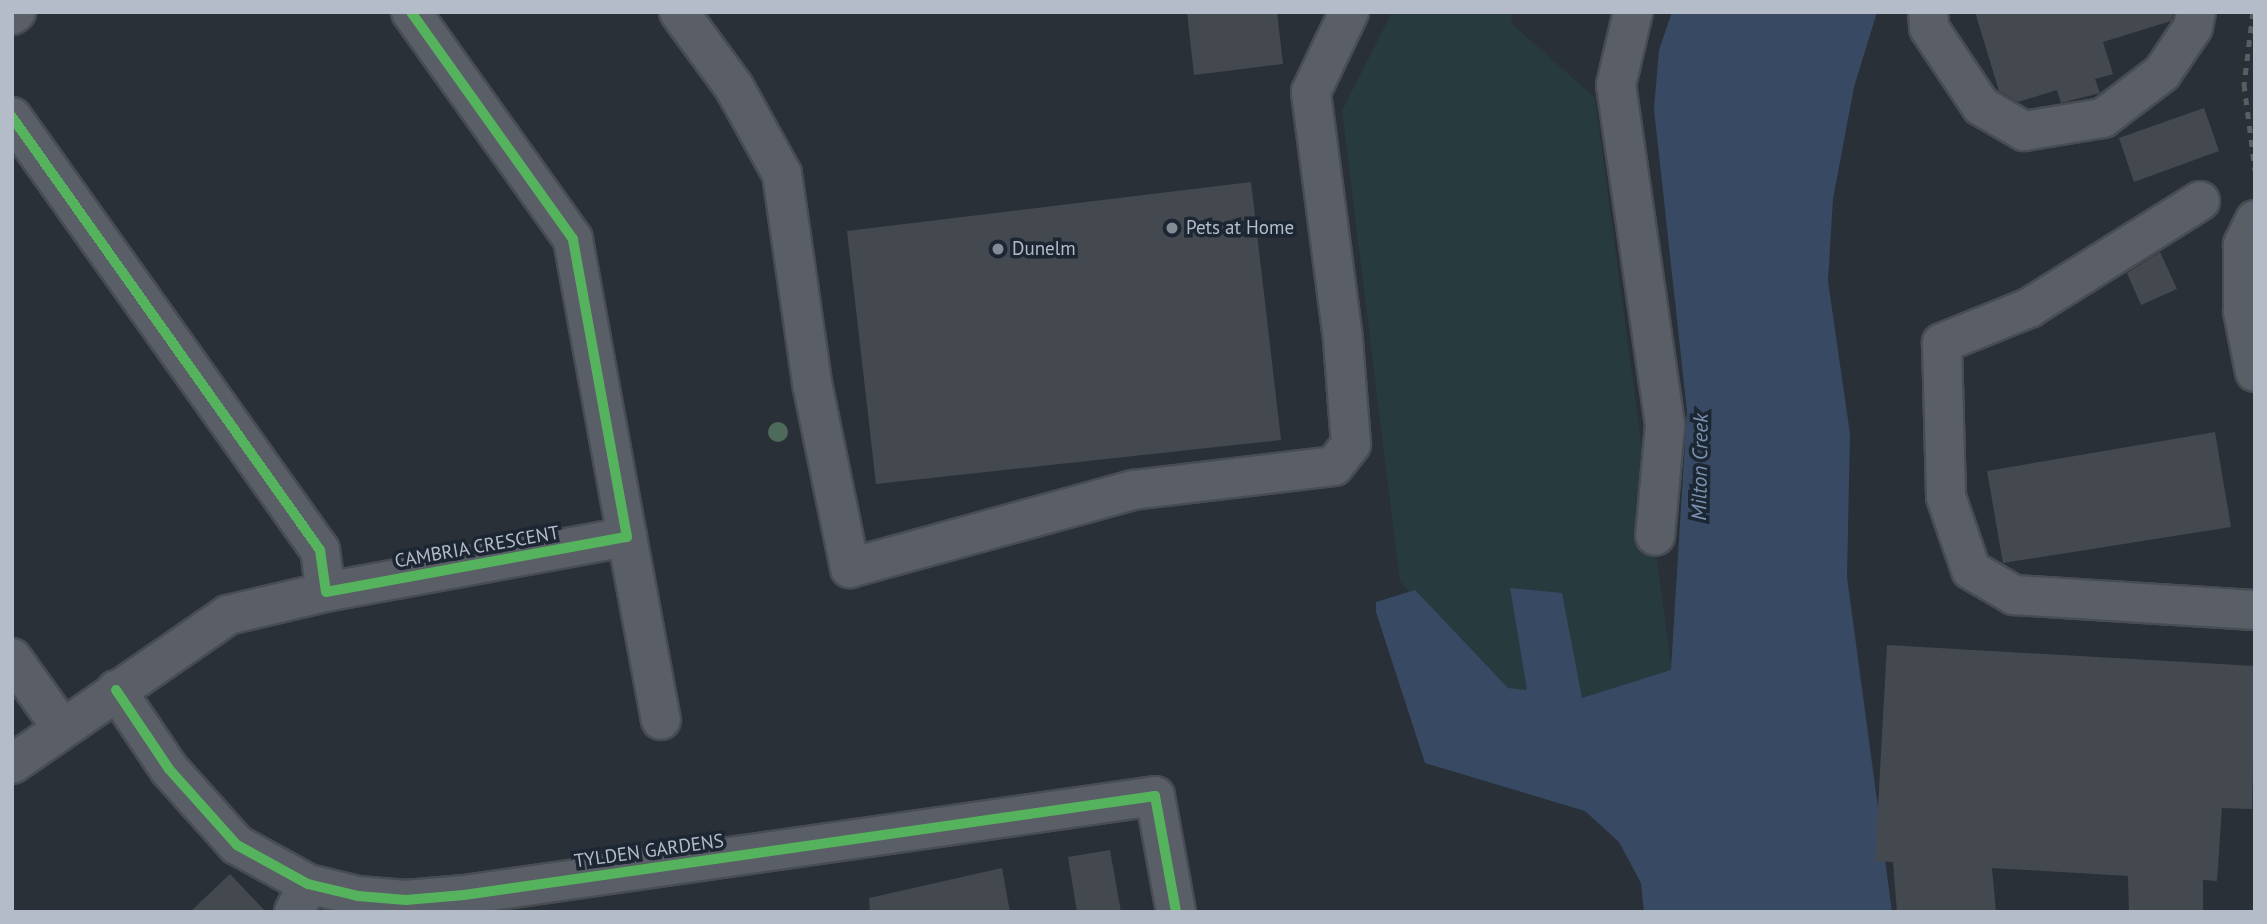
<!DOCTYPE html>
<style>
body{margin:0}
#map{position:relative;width:2267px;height:924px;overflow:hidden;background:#2a3038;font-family:"PT Sans",sans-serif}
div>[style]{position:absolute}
.green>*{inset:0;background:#273a3e}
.water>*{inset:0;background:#384963}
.building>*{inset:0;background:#444950}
.roads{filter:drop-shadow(2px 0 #484c53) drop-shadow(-2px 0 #484c53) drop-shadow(0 2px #484c53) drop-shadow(0 -2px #484c53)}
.minor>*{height:38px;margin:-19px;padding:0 19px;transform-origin:19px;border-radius:19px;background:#5a5e66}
.rail>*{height:5px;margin-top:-2.5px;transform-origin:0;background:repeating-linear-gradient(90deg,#595d64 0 7px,transparent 0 14px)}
.cycleway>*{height:10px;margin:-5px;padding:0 5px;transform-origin:5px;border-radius:5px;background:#56b35d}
.trees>*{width:20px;height:20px;margin:-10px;border-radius:50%;background:#4e6a5a}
.dots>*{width:19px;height:19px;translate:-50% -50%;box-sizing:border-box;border:4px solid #1d2633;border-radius:50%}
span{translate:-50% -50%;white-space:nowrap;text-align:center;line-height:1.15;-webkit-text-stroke:7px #1d2633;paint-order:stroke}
.poi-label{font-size:19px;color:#b4bcc9}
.left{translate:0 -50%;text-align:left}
.street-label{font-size:19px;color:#b4bcc9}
.water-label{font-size:21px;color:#7c92b1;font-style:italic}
.frame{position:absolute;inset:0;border:14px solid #b4bcc9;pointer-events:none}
</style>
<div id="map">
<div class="green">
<i style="clip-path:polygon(1392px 12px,1513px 12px,1511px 23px,1595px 98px,1671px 665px,1687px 411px,1654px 109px,1696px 224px,1676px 668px,1654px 696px,1513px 721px,1400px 581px,1342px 111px)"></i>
</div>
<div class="water">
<i style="clip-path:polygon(1672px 12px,1877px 12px,1854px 87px,1833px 199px,1828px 281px,1850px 434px,1847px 577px,1892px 912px,1644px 912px,1641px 883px,1619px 842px,1585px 811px,1425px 763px,1376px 612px,1376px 602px,1415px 590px,1508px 688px,1527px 690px,1510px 588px,1562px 593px,1582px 698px,1671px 670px,1687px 411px,1654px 109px,1659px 50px)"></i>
</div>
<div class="building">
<i style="clip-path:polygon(1187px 12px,1277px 12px,1283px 64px,1194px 75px)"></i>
<i style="clip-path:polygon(1975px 12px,2174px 12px,2171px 21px,2103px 42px,2113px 74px,2095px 79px,2100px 93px,2061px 103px,2057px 90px,2018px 102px,1999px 91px)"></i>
<i style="clip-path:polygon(2204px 108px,2219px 151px,2134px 182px,2119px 138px)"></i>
<i style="clip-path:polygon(1251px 182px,1281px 440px,876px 484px,847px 231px)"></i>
<i style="clip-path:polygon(2160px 252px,2177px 289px,2141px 305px,2127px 273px)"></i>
<i style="clip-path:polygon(2215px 432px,2231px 527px,2003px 563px,1987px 471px)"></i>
<i style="clip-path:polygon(1887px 645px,2255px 666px,2252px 809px,2222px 808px,2217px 881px,2203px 880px,2203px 912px,2129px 912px,2128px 876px,1992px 868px,1996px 912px,1897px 912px,1893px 862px,1875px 861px)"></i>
<i style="clip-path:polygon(1110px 850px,1121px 912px,1077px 912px,1068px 857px)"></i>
<i style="clip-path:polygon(1002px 868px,1010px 912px,870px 912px,869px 898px)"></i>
<i style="clip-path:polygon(230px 874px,266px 912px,190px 912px)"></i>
</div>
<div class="roads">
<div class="minor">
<i style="left:679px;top:12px;width:93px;rotate:53.7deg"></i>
<i style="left:734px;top:87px;width:99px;rotate:61.1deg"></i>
<i style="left:782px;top:174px;width:211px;rotate:81.8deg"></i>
<i style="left:812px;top:383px;width:189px;rotate:78.4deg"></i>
<i style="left:850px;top:568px;width:294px;rotate:-15.4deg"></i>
<i style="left:1133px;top:490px;width:202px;rotate:-6.8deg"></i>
<i style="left:1334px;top:466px;width:28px;rotate:-52deg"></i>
<i style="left:1351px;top:444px;width:105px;rotate:-94.4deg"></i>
<i style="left:1343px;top:339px;width:249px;rotate:-97.4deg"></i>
<i style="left:1311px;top:92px;width:89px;rotate:-64.6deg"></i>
<i style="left:1633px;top:12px;width:75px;rotate:103.1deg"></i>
<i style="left:1616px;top:85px;width:344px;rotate:81.8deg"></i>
<i style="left:1665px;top:425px;width:111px;rotate:95.1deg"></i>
<i style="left:1928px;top:12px;width:16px;rotate:86deg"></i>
<i style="left:1929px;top:28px;width:94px;rotate:56.3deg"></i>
<i style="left:1981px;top:106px;width:50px;rotate:30.2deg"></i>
<i style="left:2024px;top:131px;width:80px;rotate:-9.3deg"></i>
<i style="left:2103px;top:118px;width:74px;rotate:-37.3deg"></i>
<i style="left:2162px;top:73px;width:55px;rotate:-56deg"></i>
<i style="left:2193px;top:27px;width:15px;rotate:-79deg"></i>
<i style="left:12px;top:15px;width:5px;rotate:-37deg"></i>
<i style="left:12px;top:117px;width:531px;rotate:54.58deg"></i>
<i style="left:320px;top:550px;width:42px;rotate:81.9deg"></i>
<i style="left:326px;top:592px;width:306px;rotate:-10.4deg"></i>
<i style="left:627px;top:537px;width:303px;rotate:-100.3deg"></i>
<i style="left:573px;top:239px;width:279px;rotate:-125.5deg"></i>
<i style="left:2200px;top:201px;width:202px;rotate:148deg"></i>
<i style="left:2029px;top:308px;width:94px;rotate:158.1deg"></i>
<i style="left:1942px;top:343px;width:154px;rotate:88.5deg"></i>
<i style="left:1946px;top:497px;width:77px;rotate:71.1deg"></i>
<i style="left:1971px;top:570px;width:50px;rotate:30.2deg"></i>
<i style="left:2014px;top:595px;width:241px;rotate:3.6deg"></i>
<i style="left:2255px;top:220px;width:28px;rotate:116deg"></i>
<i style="left:2243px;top:245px;width:66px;rotate:90deg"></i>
<i style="left:2243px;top:311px;width:62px;rotate:78.9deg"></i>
<i style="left:627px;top:537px;width:186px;rotate:79.5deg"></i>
<i style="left:12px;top:658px;width:86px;rotate:54.5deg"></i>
<i style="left:116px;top:690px;width:95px;rotate:56.1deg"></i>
<i style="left:169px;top:769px;width:102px;rotate:48.2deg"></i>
<i style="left:237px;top:845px;width:81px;rotate:28.8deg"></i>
<i style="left:308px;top:884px;width:51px;rotate:13.5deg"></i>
<i style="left:358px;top:896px;width:48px;rotate:4.8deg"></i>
<i style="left:406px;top:900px;width:58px;rotate:-4.9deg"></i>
<i style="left:464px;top:895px;width:698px;rotate:-8.15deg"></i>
<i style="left:1155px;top:796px;width:118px;rotate:79.7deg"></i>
<i style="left:12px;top:764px;width:262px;rotate:-34.6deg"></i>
<i style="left:228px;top:615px;width:101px;rotate:-13.2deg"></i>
<i style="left:294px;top:912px;width:31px;rotate:-63deg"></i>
</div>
</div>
<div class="rail">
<i style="left:2253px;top:12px;width:73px;rotate:97.1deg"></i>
<i style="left:2244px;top:84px;width:87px;rotate:82.7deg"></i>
</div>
<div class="cycleway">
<i style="left:12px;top:117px;width:531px;rotate:54.58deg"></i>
<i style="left:320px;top:550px;width:42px;rotate:81.9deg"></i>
<i style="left:326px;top:592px;width:306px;rotate:-10.4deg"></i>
<i style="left:627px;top:537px;width:303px;rotate:-100.3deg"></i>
<i style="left:573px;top:239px;width:279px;rotate:-125.5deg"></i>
<i style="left:116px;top:690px;width:95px;rotate:56.1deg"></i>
<i style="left:169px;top:769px;width:102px;rotate:48.2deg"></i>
<i style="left:237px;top:845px;width:81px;rotate:28.8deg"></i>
<i style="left:308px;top:884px;width:51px;rotate:13.5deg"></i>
<i style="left:358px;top:896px;width:48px;rotate:4.8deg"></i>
<i style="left:406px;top:900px;width:58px;rotate:-4.9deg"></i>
<i style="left:464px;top:895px;width:698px;rotate:-8.15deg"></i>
<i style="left:1155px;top:796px;width:118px;rotate:79.7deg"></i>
</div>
<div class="trees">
<i style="left:778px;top:432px"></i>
</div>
<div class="dots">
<i style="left:1172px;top:228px;background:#848b96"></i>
<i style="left:998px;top:249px;background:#848b96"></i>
</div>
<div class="poi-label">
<span class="left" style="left:1186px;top:228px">Pets at Home</span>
<span class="left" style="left:1012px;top:249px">Dunelm</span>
</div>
<div class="street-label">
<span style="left:477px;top:547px;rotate:-10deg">CAMBRIA CRESCENT</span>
<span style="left:649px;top:851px;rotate:-8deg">TYLDEN GARDENS</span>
</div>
<div class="water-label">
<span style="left:1700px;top:467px;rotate:-89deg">Milton Creek</span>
</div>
<div class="frame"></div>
</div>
